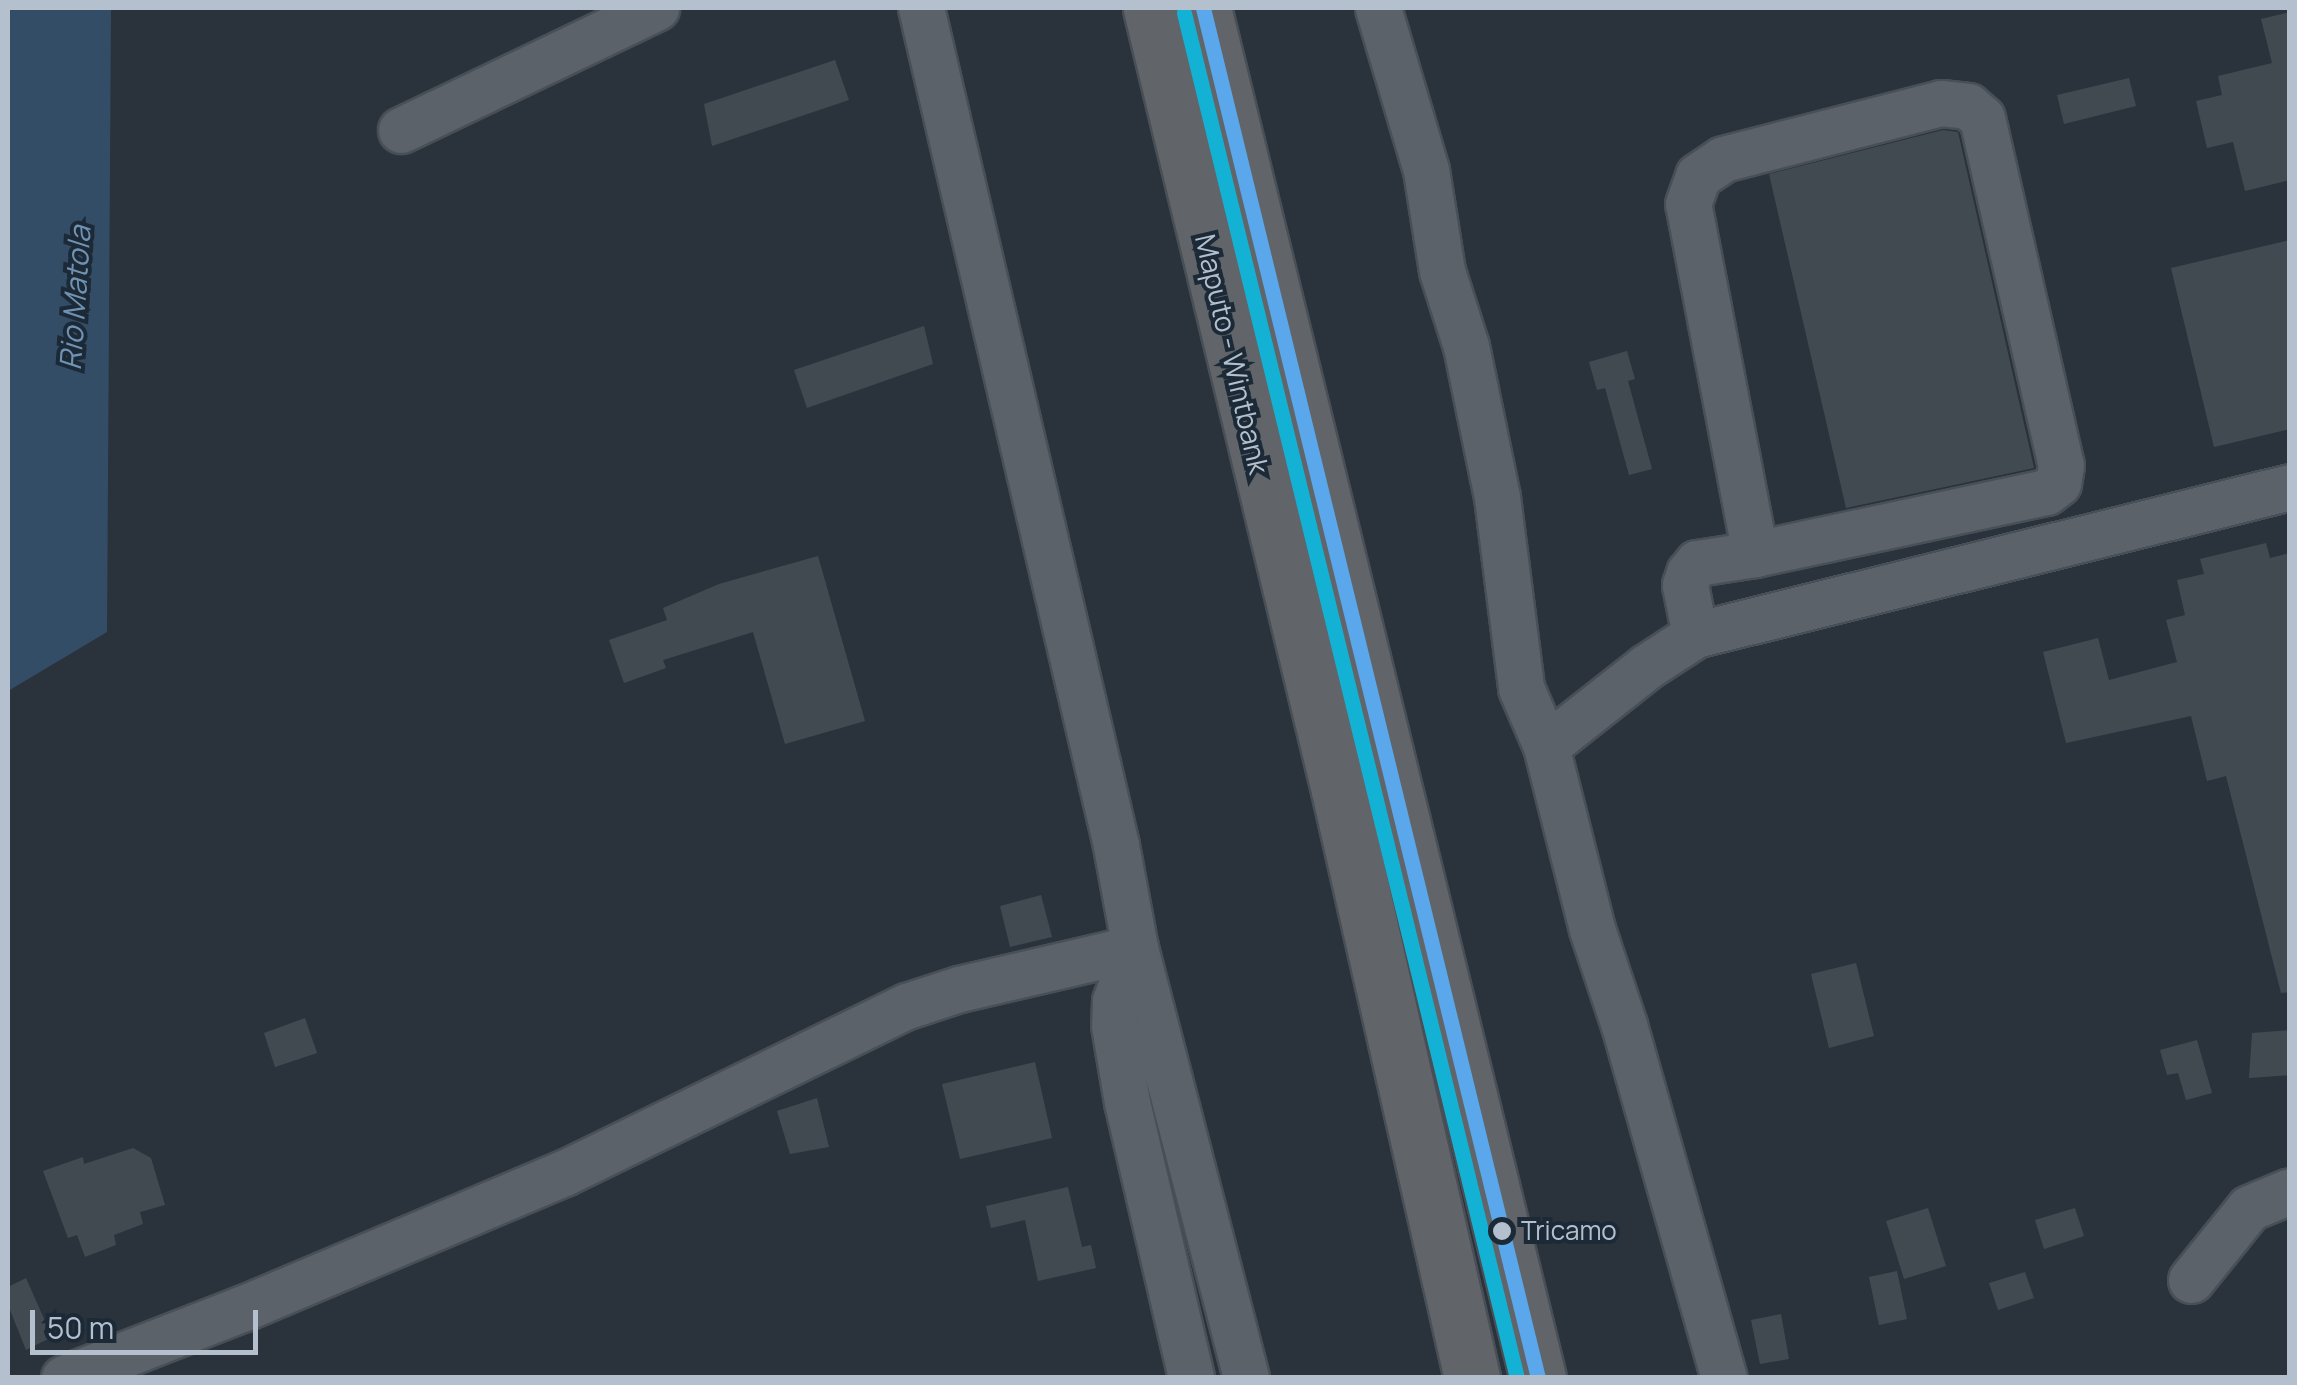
<!DOCTYPE html>
<style>
body{margin:0}
#map{position:relative;width:2297px;height:1385px;overflow:hidden;background:#2a333c;font-family:Manrope,sans-serif}
div>[style]{position:absolute}
.water>*{inset:0;background:#344d67}
.building>*{inset:0;background:#424a51}
.roads{filter:drop-shadow(2px 0 #494f56) drop-shadow(-2px 0 #494f56) drop-shadow(0 2px #494f56) drop-shadow(0 -2px #494f56)}
.minor>*{height:45px;margin:-22.5px;padding:0 22.5px;transform-origin:22.5px;border-radius:22.5px;background:#5b6269}
.highway>*{height:55px;margin:-27.5px;padding:0 27.5px;transform-origin:27.5px;border-radius:27.5px;background:#616569}
.bus-1>*{height:15px;margin:-7.5px;padding:0 7.5px;transform-origin:7.5px;border-radius:7.5px;background:#5aa8eb}
.bus-2>*{height:15px;margin:-7.5px;padding:0 7.5px;transform-origin:7.5px;border-radius:7.5px;background:#13b2d5}
.dots>*{width:28px;height:28px;translate:-50% -50%;box-sizing:border-box;border:5px solid #1c2a38;border-radius:50%}
span{translate:-50% -50%;white-space:nowrap;text-align:center;line-height:1.15;-webkit-text-stroke:8px #1c2a38;paint-order:stroke}
.bus-label{font-size:26px;color:#b4c0cd}
.left{translate:0 -50%;text-align:left}
.street-label{font-size:28px;color:#b4c0cd}
.water-label{font-size:30px;color:#7193b3;font-style:italic}
.frame{position:absolute;inset:0;border:10px solid #b4c0cd;pointer-events:none}
.scale{position:absolute;left:30px;top:1310px;width:228px;height:45px;box-sizing:border-box;border:5px solid #b4c0cd;border-top:0;padding-left:12px;font-size:30px;line-height:35px;white-space:nowrap;color:#b4c0cd;-webkit-text-stroke:8px #1c2a38;paint-order:stroke}
</style>
<div id="map">
<div class="water">
<i style="clip-path:polygon(8px 8px,111px 8px,107px 632px,8px 691px)"></i>
</div>
<div class="building">
<i style="clip-path:polygon(2290px 12px,2290px 180px,2245px 191px,2233px 142px,2207px 148px,2196px 101px,2222px 95px,2218px 76px,2272px 63px,2261px 19px)"></i>
<i style="clip-path:polygon(835px 60px,849px 100px,712px 146px,704px 104px)"></i>
<i style="clip-path:polygon(2129px 78px,2136px 106px,2064px 124px,2057px 95px)"></i>
<i style="clip-path:polygon(1943px 130px,1958px 132px,2034px 468px,1846px 508px,1769px 174px)"></i>
<i style="clip-path:polygon(2290px 240px,2290px 429px,2214px 447px,2171px 268px)"></i>
<i style="clip-path:polygon(924px 326px,933px 364px,807px 408px,794px 370px)"></i>
<i style="clip-path:polygon(1627px 351px,1635px 379px,1628px 381px,1652px 469px,1629px 475px,1605px 388px,1597px 390px,1589px 362px)"></i>
<i style="clip-path:polygon(2266px 543px,2270px 558px,2290px 553px,2290px 992px,2281px 993px,2226px 776px,2207px 781px,2191px 716px,2066px 743px,2043px 652px,2098px 638px,2109px 680px,2177px 662px,2166px 620px,2185px 615px,2177px 580px,2204px 574px,2200px 559px)"></i>
<i style="clip-path:polygon(818px 556px,865px 721px,785px 744px,753px 632px,663px 660px,666px 668px,624px 683px,609px 640px,667px 620px,663px 608px,719px 584px)"></i>
<i style="clip-path:polygon(1041px 895px,1052px 937px,1010px 947px,1000px 906px)"></i>
<i style="clip-path:polygon(1856px 963px,1874px 1036px,1829px 1048px,1811px 974px)"></i>
<i style="clip-path:polygon(305px 1018px,317px 1053px,275px 1067px,264px 1033px)"></i>
<i style="clip-path:polygon(2290px 1030px,2290px 1075px,2249px 1078px,2252px 1033px)"></i>
<i style="clip-path:polygon(2197px 1040px,2212px 1093px,2186px 1100px,2178px 1073px,2167px 1075px,2160px 1050px)"></i>
<i style="clip-path:polygon(1035px 1062px,1052px 1138px,960px 1159px,942px 1084px)"></i>
<i style="clip-path:polygon(817px 1098px,829px 1147px,790px 1154px,777px 1111px)"></i>
<i style="clip-path:polygon(133px 1148px,151px 1158px,165px 1205px,140px 1212px,143px 1224px,114px 1235px,116px 1245px,85px 1257px,77px 1235px,68px 1238px,43px 1171px,83px 1157px,84px 1164px)"></i>
<i style="clip-path:polygon(1068px 1187px,1082px 1247px,1091px 1245px,1096px 1268px,1038px 1281px,1025px 1220px,991px 1228px,986px 1206px)"></i>
<i style="clip-path:polygon(1928px 1208px,1946px 1266px,1904px 1279px,1886px 1221px)"></i>
<i style="clip-path:polygon(2075px 1208px,2084px 1236px,2044px 1249px,2035px 1220px)"></i>
<i style="clip-path:polygon(1897px 1271px,1907px 1319px,1879px 1325px,1869px 1277px)"></i>
<i style="clip-path:polygon(2025px 1272px,2034px 1298px,1998px 1310px,1989px 1283px)"></i>
<i style="clip-path:polygon(26px 1278px,52px 1337px,26px 1350px,8px 1305px,8px 1287px)"></i>
<i style="clip-path:polygon(1781px 1314px,1789px 1359px,1760px 1364px,1751px 1320px)"></i>
</div>
<div class="roads">
<div class="minor">
<i style="left:1378px;top:8px;width:169px;rotate:73.5deg"></i>
<i style="left:1426px;top:170px;width:102px;rotate:81deg"></i>
<i style="left:1442px;top:271px;width:79px;rotate:72.3deg"></i>
<i style="left:1466px;top:346px;width:154px;rotate:78.4deg"></i>
<i style="left:1497px;top:497px;width:193px;rotate:82.8deg"></i>
<i style="left:1521px;top:688px;width:63px;rotate:66.7deg"></i>
<i style="left:1546px;top:746px;width:189px;rotate:75.9deg"></i>
<i style="left:1592px;top:929px;width:101px;rotate:71.6deg"></i>
<i style="left:1624px;top:1025px;width:367px;rotate:74.2deg"></i>
<i style="left:401px;top:130px;width:283px;rotate:-25.6deg"></i>
<i style="left:1695px;top:635px;width:51px;rotate:-101.3deg"></i>
<i style="left:1685px;top:585px;width:13px;rotate:-72deg"></i>
<i style="left:1689px;top:573px;width:13px;rotate:-51deg"></i>
<i style="left:1697px;top:563px;width:59px;rotate:-8.8deg"></i>
<i style="left:1755px;top:554px;width:356px;rotate:-100.8deg"></i>
<i style="left:1688px;top:204px;width:30px;rotate:-70deg"></i>
<i style="left:1698px;top:176px;width:30px;rotate:-34deg"></i>
<i style="left:1723px;top:159px;width:225px;rotate:-14.4deg"></i>
<i style="left:1941px;top:103px;width:27px;rotate:6deg"></i>
<i style="left:1968px;top:106px;width:18px;rotate:41deg"></i>
<i style="left:1982px;top:118px;width:356px;rotate:77.2deg"></i>
<i style="left:2061px;top:465px;width:18px;rotate:99deg"></i>
<i style="left:2058px;top:483px;width:15px;rotate:143deg"></i>
<i style="left:2046px;top:492px;width:298px;rotate:168deg"></i>
<i style="left:1546px;top:746px;width:127px;rotate:-38.3deg"></i>
<i style="left:1646px;top:667px;width:59px;rotate:-33.1deg"></i>
<i style="left:1695px;top:635px;width:613px;rotate:-13.97deg"></i>
<i style="left:1135px;top:948px;width:444px;rotate:75.5deg"></i>
<i style="left:1135px;top:948px;width:57px;rotate:110.7deg"></i>
<i style="left:1115px;top:1001px;width:24px;rotate:92deg"></i>
<i style="left:1114px;top:1025px;width:78px;rotate:80.4deg"></i>
<i style="left:1127px;top:1102px;width:283px;rotate:76.9deg"></i>
<i style="left:2191px;top:1280px;width:92px;rotate:-51.1deg"></i>
<i style="left:2249px;top:1208px;width:44px;rotate:-22.5deg"></i>
<i style="left:64px;top:1378px;width:193px;rotate:-21.3deg"></i>
<i style="left:244px;top:1308px;width:347px;rotate:-22.9deg"></i>
<i style="left:564px;top:1173px;width:381px;rotate:-26deg"></i>
<i style="left:907px;top:1006px;width:55px;rotate:-18.1deg"></i>
<i style="left:959px;top:989px;width:181px;rotate:-13.1deg"></i>
<i style="left:1135px;top:948px;width:105px;rotate:-100.5deg"></i>
<i style="left:1116px;top:845px;width:859px;rotate:-103.11deg"></i>
</div>
<div class="highway">
<i style="left:1151px;top:8px;width:804px;rotate:76.48deg"></i>
<i style="left:1339px;top:790px;width:603px;rotate:77.25deg"></i>
<i style="left:1203px;top:8px;width:1410px;rotate:76.26deg"></i>
</div>
</div>
<div class="bus-1">
<i style="left:1203px;top:8px;width:1410px;rotate:76.26deg"></i>
</div>
<div class="bus-2">
<i style="left:1184px;top:13px;width:1405px;rotate:76.29deg"></i>
</div>
<div class="dots">
<i style="left:1502px;top:1231px;background:#b4c0cd"></i>
</div>
<div class="bus-label">
<span class="left" style="left:1521px;top:1231px">Tricamo</span>
</div>
<div class="street-label">
<span style="left:1233px;top:354px;rotate:77deg">Maputo - Wintbank</span>
</div>
<div class="water-label">
<span style="left:75px;top:298px;rotate:-86deg">Rio Matola</span>
</div>
<div class="frame"></div>
<div class="scale">50 m</div>
</div>
